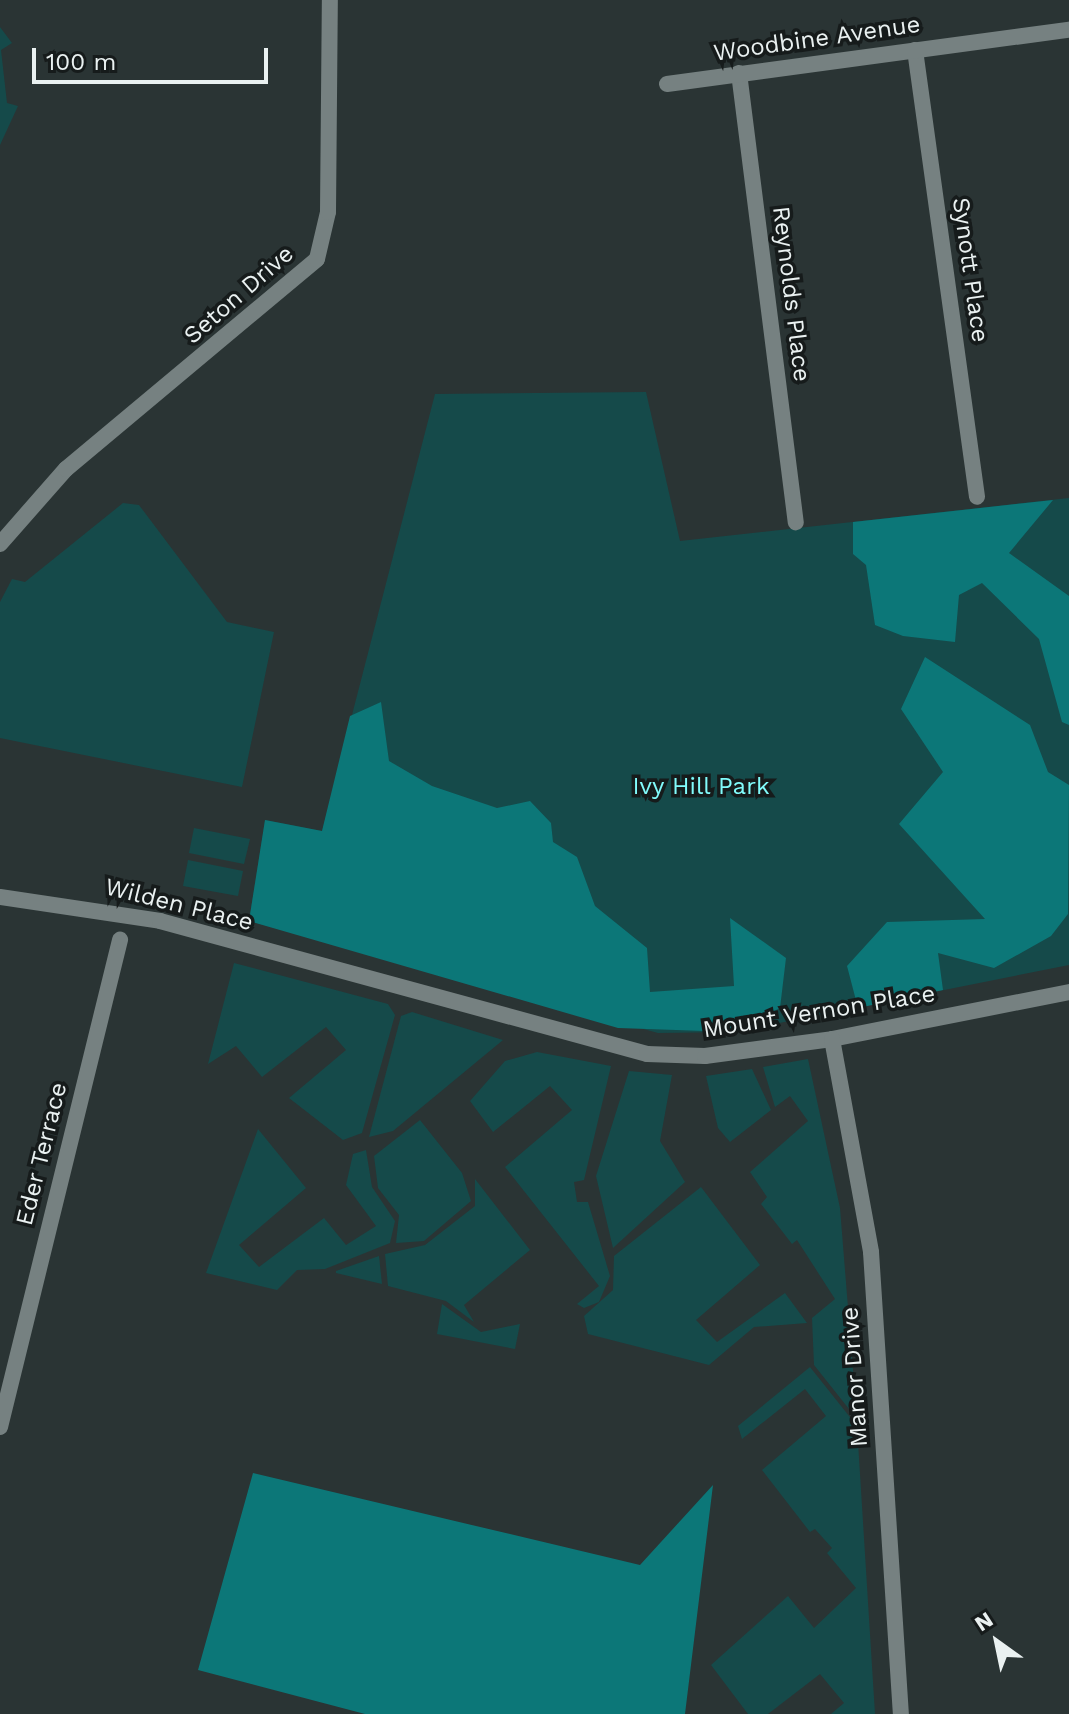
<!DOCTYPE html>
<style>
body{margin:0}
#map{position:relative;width:1069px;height:1714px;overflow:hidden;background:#2a3434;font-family:"Work Sans",sans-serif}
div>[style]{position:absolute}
.green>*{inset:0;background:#154a4a}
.forest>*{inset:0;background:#0c7778}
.minor>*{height:16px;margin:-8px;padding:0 8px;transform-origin:8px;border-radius:8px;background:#768181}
span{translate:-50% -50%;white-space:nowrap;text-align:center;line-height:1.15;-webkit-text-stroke:7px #161b1b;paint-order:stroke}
.street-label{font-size:24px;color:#eaf1f1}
.park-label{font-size:24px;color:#81fbfb}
.north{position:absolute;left:957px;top:1602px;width:80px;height:80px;-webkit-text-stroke:6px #161b1b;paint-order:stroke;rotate:327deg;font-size:22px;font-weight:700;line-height:32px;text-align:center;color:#eaf1f1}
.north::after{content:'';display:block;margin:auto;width:28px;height:36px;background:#eaf1f1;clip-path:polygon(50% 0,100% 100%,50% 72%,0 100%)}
.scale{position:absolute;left:32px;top:48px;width:236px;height:36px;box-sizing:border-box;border:4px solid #eaf1f1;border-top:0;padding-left:10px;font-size:24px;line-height:28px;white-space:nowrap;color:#eaf1f1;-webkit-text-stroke:6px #161b1b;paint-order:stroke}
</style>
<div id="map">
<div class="green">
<i style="clip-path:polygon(0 27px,12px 43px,1px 50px,7px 103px,18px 106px,0 145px)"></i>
<i style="clip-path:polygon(646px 392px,680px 541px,1069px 498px,1069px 965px,734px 1032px,658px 1033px,249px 921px,265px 820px,322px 831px,435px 394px)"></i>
<i style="clip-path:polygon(123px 503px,139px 505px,227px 622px,274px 632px,242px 787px,0 738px,0 602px,12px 579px,25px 582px)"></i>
<i style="clip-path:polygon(194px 828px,250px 839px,244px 864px,189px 853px)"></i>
<i style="clip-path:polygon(188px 860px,243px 871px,238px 896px,183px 886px)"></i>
<i style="clip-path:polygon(234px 963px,388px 1004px,395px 1015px,362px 1133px,343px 1140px,289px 1098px,346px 1050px,326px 1027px,262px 1077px,236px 1046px,208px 1064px)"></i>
<i style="clip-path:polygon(412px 1012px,503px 1040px,393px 1131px,369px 1137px,401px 1016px)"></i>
<i style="clip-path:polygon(537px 1052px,611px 1066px,584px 1180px,574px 1182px,577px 1202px,588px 1202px,610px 1276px,599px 1302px,584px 1308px,577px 1304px,599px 1286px,505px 1167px,572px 1110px,550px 1086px,493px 1132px,470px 1101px,505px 1061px)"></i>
<i style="clip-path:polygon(808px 1059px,840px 1208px,856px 1407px,849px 1409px,814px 1365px,812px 1318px,835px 1299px,797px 1240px,792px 1244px,761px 1204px,767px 1197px,750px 1172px,808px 1121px,790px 1096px,775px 1107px,763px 1067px)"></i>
<i style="clip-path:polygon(752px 1069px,771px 1110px,730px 1142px,718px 1128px,706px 1076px)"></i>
<i style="clip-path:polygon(629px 1071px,672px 1075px,660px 1141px,685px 1182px,613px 1248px,596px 1176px)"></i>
<i style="clip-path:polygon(420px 1120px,462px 1173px,471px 1201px,424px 1241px,396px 1243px,399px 1215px,378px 1188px,374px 1156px)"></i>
<i style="clip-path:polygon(258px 1129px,306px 1188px,239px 1245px,259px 1267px,324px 1218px,346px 1245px,376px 1226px,346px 1185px,353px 1154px,366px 1150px,372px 1187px,395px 1221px,390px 1243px,325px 1269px,297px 1270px,277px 1290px,206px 1273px)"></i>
<i style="clip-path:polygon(475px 1179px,530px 1250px,464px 1305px,474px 1322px,446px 1301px,388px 1286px,385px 1254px,425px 1245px,475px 1206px)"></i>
<i style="clip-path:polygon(701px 1187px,760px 1265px,696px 1320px,717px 1342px,785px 1293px,807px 1323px,754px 1327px,709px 1365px,588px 1334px,584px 1316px,613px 1290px,614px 1256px)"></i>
<i style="clip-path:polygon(379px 1256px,382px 1284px,336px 1273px,336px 1271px)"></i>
<i style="clip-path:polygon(442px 1304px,481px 1332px,520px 1324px,515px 1349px,437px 1334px)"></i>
<i style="clip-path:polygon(810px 1367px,857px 1426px,875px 1714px,831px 1714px,844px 1703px,820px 1674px,768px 1714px,748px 1714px,711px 1665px,788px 1596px,814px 1628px,856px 1588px,827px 1553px,832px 1548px,815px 1529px,810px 1532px,762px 1470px,826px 1416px,805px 1389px,742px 1439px,738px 1426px)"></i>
</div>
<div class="forest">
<i style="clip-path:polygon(1053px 500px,1009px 553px,1069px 596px,1069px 725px,1062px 722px,1039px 639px,982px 583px,959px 595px,955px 642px,903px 636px,875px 625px,866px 565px,853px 554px,853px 522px)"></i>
<i style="clip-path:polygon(925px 657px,1030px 725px,1048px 772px,1069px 785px,1068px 914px,1051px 936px,994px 968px,938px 953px,943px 990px,858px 1008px,847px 966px,887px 922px,985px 919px,899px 824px,943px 772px,901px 709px)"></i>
<i style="clip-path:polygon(381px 702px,389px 761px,432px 786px,497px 808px,530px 801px,551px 823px,553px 842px,577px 857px,595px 906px,647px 948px,650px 992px,734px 986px,730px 918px,786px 958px,780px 1008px,734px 1032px,618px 1028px,249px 921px,265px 820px,322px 831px,350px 716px)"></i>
<i style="clip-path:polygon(253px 1473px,640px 1565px,713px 1485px,685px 1714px,365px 1714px,198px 1670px)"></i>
</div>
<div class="minor">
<i style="left:915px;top:50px;width:451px;rotate:82.1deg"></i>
<i style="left:739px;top:73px;width:453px;rotate:82.8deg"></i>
<i style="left:667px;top:84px;width:406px;rotate:-7.7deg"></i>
<i style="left:0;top:544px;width:100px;rotate:-48.7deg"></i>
<i style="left:66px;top:469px;width:327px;rotate:-39.9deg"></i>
<i style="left:317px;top:259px;width:48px;rotate:-76.8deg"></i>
<i style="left:328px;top:212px;width:212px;rotate:-89.5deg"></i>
<i style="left:0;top:897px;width:162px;rotate:8.5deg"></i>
<i style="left:160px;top:921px;width:505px;rotate:15.28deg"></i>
<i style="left:647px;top:1054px;width:58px;rotate:2deg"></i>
<i style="left:705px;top:1056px;width:128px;rotate:-7.6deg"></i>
<i style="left:832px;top:1039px;width:242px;rotate:-11.2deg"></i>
<i style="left:832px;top:1039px;width:217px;rotate:79.6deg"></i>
<i style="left:871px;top:1252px;width:463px;rotate:86.3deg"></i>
<i style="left:0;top:1427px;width:502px;rotate:-76.16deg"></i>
</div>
<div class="street-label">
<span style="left:817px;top:39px;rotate:-8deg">Woodbine Avenue</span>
<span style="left:970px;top:270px;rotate:82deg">Synott Place</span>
<span style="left:791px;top:294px;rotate:83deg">Reynolds Place</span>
<span style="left:239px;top:295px;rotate:-41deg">Seton Drive</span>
<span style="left:179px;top:905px;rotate:14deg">Wilden Place</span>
<span style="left:819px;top:1012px;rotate:-9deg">Mount Vernon Place</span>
<span style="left:42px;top:1154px;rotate:-76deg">Eder Terrace</span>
<span style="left:855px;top:1377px;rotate:-94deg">Manor Drive</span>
</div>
<div class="park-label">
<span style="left:701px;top:787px">Ivy Hill Park</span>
</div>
<div class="north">N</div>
<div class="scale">100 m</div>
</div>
